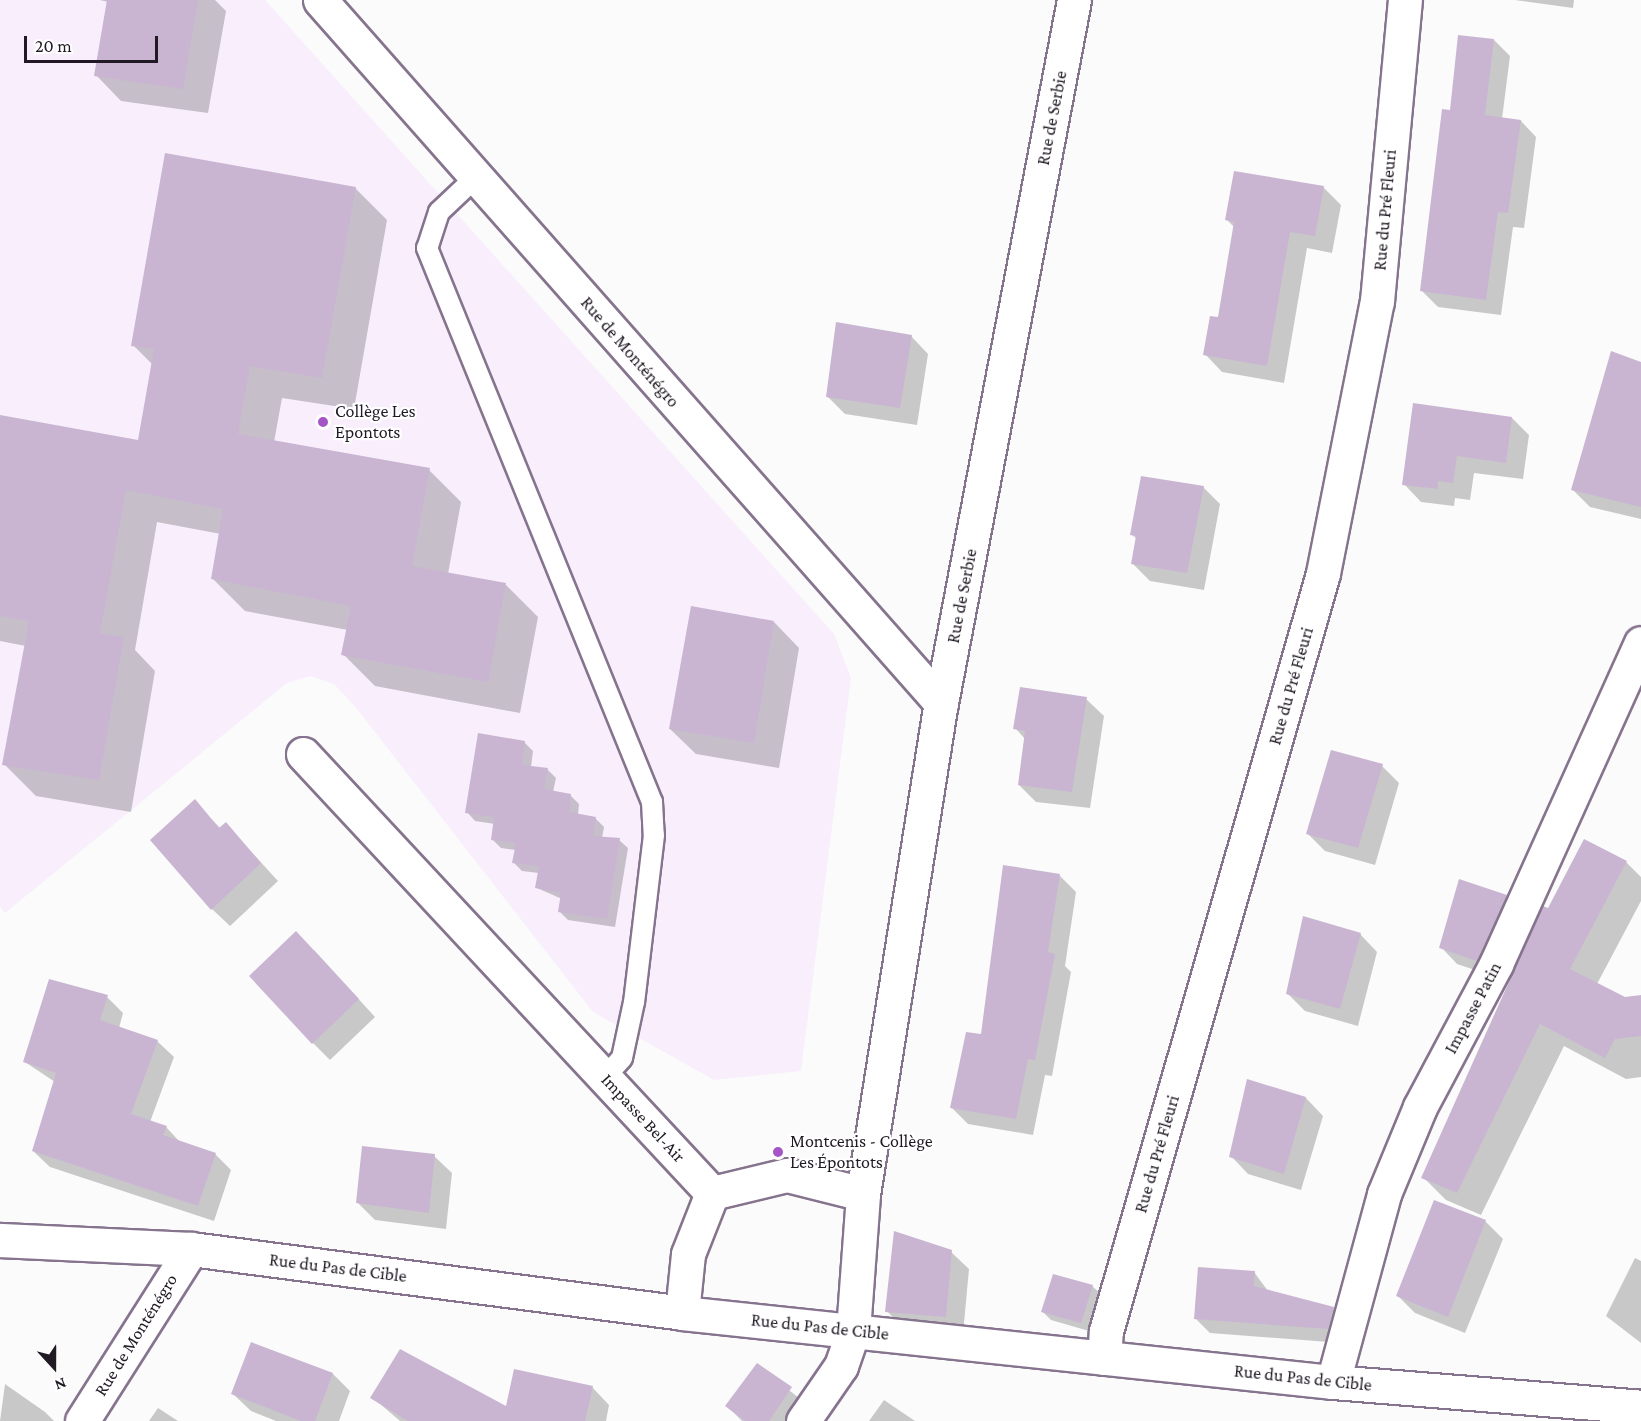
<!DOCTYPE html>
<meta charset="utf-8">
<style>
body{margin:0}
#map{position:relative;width:1641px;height:1421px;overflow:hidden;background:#fbfbfb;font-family:"Crimson Pro",serif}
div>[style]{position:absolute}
.built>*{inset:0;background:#f8eefc}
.shadow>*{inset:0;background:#0003}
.building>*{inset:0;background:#c9b5d2}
.roads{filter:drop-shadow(2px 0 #86748e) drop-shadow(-2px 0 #86748e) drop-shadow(0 2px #86748e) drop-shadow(0 -2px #86748e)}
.lane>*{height:20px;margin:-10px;padding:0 10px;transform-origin:10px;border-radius:10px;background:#fff}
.street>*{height:33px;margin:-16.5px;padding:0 16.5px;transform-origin:16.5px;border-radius:16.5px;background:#fff}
.dots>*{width:16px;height:16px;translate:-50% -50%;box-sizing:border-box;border:3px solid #fff;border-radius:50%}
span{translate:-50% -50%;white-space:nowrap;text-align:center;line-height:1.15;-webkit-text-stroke:4.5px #fff;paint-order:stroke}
.street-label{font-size:18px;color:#211a24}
.poi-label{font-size:18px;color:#211a24}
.left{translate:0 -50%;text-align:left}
.north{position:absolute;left:24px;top:1337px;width:60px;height:60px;-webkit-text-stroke:4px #fff;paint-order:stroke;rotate:159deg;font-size:16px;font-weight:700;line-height:24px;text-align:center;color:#211a24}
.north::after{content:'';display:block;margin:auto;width:21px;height:27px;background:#211a24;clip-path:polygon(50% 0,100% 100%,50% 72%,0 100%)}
.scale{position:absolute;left:24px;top:36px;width:134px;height:27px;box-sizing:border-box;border:3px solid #211a24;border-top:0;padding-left:8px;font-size:18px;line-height:21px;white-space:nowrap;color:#211a24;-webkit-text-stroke:4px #fff;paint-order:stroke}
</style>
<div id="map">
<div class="built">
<i style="clip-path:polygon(0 0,265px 0,834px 634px,851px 678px,801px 1071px,714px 1080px,593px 1012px,357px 709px,334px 684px,310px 676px,287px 683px,5px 913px,0 907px)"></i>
</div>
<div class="shadow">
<i style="clip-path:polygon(100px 0,215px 0,226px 11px,208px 113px,121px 101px,96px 75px,108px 2px)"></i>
<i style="clip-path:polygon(1515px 0,1574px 0,1573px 8px)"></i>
<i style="clip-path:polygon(1494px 40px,1510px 56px,1502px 119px,1521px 121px,1536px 137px,1524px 228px,1513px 227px,1501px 315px,1438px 307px,1422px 291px,1451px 112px)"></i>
<i style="clip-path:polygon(1323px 187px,1341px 205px,1332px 253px,1307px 248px,1284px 383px,1222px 372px,1205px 354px,1220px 319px,1235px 228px,1227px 220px)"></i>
<i style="clip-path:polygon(355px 188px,387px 220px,354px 409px,282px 398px,274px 442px,429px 470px,461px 502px,448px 574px,506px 585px,538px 617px,520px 713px,375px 686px,343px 654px,348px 630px,245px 611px,213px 579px,221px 534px,157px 522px,135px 650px,155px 671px,131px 812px,36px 796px,4px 764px,26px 646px,0 641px,0 417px,139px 442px,153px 365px,133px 345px)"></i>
<i style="clip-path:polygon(911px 336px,928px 354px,917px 425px,845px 414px,828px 397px)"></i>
<i style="clip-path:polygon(1641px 364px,1641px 519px,1590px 507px,1573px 490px)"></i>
<i style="clip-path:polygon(1512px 418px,1529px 435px,1523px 479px,1474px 473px,1470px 500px,1455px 498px,1454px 506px,1421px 502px,1404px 484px)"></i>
<i style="clip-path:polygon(1203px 487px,1220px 504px,1204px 590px,1150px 581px,1133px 564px,1137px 539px,1131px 534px)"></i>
<i style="clip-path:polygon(774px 622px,799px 648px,779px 768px,696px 754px,670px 729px)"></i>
<i style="clip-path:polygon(1086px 699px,1104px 716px,1090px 808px,1036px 802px,1019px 785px,1025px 739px,1015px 728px)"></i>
<i style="clip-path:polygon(524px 742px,533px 751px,531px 767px,548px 770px,556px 778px,553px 792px,570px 795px,579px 804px,578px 815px,595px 818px,604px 827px,602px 838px,619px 840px,628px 848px,615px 927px,568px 920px,560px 912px,562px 899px,537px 888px,539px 873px,522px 871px,514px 863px,516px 850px,501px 848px,492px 839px,495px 824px,475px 821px,467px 812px)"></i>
<i style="clip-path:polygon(1382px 766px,1399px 783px,1375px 865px,1325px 851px,1308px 834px)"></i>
<i style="clip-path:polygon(194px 801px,221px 829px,226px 824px,278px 881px,230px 926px,212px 909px)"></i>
<i style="clip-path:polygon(1626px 862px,1641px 877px,1641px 901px,1597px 984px,1624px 999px,1641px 996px,1641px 1077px,1626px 1079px,1564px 1046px,1481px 1215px,1446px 1200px,1423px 1177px,1549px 910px)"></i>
<i style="clip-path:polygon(1059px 875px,1076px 892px,1065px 966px,1071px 972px,1052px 1076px,1045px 1075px,1033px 1135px,968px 1124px,951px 1107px)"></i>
<i style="clip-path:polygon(1506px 896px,1522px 912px,1493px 976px,1457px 964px,1441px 947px)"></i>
<i style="clip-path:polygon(1360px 934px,1377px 952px,1358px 1026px,1305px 1011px,1287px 993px)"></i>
<i style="clip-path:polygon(314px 950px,375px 1017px,330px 1060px,313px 1043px)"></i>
<i style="clip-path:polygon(107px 997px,123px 1013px,119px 1028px,157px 1041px,174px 1057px,150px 1122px,166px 1127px,180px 1142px,215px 1154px,231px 1170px,214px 1221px,50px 1167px,33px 1151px,55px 1082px,25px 1062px)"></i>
<i style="clip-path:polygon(1248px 1081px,1306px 1098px,1323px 1116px,1301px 1190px,1248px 1174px,1231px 1156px)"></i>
<i style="clip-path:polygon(434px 1156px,452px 1173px,446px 1229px,375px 1220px,357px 1202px)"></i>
<i style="clip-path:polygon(1435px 1202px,1485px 1221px,1503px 1239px,1465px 1333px,1415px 1313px,1398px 1296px)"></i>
<i style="clip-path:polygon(951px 1252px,969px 1269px,963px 1334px,904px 1329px,887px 1311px)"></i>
<i style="clip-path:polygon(1635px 1258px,1641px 1261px,1641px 1343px,1606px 1316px)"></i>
<i style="clip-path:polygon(1254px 1272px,1268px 1291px,1333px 1308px,1348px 1322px,1342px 1343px,1210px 1333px,1195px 1318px)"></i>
<i style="clip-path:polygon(1092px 1286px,1101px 1294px,1089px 1331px,1051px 1320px,1043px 1312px)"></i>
<i style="clip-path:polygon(757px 1365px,808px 1405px,797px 1421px,742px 1421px,727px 1406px)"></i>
<i style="clip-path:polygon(333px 1374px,350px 1391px,339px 1421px,276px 1421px,251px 1411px,233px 1394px)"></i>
<i style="clip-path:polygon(5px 1384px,45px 1412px,54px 1421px,0 1421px)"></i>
<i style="clip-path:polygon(592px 1387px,609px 1405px,606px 1421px,504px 1421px)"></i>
<i style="clip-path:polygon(372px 1397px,475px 1421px,400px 1421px)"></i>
<i style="clip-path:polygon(884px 1400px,915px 1421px,869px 1421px)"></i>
<i style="clip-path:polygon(158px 1408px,178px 1421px,149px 1421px)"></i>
</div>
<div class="building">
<i style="clip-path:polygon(107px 0,198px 0,183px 89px,94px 76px)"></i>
<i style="clip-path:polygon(1458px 35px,1494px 39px,1485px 115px,1521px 120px,1508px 213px,1498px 212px,1486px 300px,1420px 291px,1442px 109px,1450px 110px)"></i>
<i style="clip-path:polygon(165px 153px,356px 187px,322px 378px,250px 366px,238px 434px,430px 468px,412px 566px,506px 583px,488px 682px,341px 655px,351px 606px,211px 579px,223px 509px,126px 490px,100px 633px,124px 637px,99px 780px,2px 765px,29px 621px,0 616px,0 415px,138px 440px,154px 349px,131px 346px)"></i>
<i style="clip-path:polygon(1234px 171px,1324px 186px,1315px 236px,1290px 232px,1267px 366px,1203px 355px,1210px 316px,1218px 317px,1234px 222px,1225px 220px)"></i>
<i style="clip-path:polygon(836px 322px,912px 335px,900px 408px,826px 397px)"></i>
<i style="clip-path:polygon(1611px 351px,1641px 362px,1641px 507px,1571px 490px)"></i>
<i style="clip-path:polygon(1413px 403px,1512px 417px,1506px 463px,1457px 456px,1453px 483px,1438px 481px,1438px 489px,1402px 485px)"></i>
<i style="clip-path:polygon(1141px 476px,1204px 486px,1187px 573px,1131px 564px,1136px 536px,1130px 535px)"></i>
<i style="clip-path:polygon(691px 606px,774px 621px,754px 743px,669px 729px)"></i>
<i style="clip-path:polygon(1020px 687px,1087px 697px,1072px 792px,1018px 785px,1025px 731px,1013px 729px)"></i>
<i style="clip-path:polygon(478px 733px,525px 741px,522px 765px,548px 768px,544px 789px,571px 794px,569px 812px,596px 817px,593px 836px,620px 838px,607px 919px,558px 912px,561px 893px,535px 888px,539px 866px,512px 863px,516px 843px,491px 840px,494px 817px,465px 813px)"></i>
<i style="clip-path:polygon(1331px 750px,1383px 764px,1358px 848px,1306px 834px)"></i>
<i style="clip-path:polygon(195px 799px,219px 828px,226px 822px,261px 863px,211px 910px,150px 840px)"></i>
<i style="clip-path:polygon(1584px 839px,1627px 861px,1570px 969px,1625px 997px,1641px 995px,1641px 1036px,1615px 1039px,1605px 1058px,1540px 1024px,1457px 1193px,1421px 1178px,1543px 906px,1548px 908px)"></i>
<i style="clip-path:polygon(1003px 865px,1060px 874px,1048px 952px,1055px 954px,1035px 1060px,1028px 1059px,1016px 1119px,950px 1108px,966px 1032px,981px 1034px)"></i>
<i style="clip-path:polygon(1459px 879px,1507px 895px,1477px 961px,1439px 948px)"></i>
<i style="clip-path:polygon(1303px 916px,1361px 933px,1340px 1009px,1286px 994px)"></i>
<i style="clip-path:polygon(296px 931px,359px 999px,312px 1044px,249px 976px)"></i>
<i style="clip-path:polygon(49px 979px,108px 995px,100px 1020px,158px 1040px,131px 1114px,167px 1126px,163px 1135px,216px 1153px,198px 1206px,32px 1151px,56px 1073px,23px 1062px)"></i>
<i style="clip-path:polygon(1247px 1079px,1306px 1097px,1284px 1174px,1229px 1157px)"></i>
<i style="clip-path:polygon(362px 1146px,435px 1154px,429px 1213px,356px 1203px)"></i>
<i style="clip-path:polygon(1434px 1200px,1486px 1220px,1448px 1317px,1396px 1296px)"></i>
<i style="clip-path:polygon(894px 1231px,952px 1250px,946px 1317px,885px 1312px)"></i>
<i style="clip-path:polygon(1198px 1267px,1255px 1271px,1254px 1286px,1334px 1307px,1328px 1329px,1194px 1319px)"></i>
<i style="clip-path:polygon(1053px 1274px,1093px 1285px,1081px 1323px,1041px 1312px)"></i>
<i style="clip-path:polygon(251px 1342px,333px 1373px,315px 1421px,301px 1421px,231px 1394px)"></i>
<i style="clip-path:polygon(400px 1349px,506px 1406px,514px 1369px,593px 1386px,585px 1421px,408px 1421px,370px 1398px)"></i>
<i style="clip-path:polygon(757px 1363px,792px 1387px,769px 1421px,745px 1421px,725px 1406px)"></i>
</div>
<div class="roads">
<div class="lane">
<i style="left:476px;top:177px;width:51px;rotate:136.6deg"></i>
<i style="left:439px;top:212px;width:38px;rotate:108deg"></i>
<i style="left:427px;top:248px;width:598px;rotate:67.9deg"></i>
<i style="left:652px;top:802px;width:33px;rotate:87deg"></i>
<i style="left:654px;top:835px;width:168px;rotate:96.8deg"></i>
<i style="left:634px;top:1002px;width:57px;rotate:102.1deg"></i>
<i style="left:622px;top:1058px;width:25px;rotate:132deg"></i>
</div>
<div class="street">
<i style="left:320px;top:0;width:938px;rotate:48.54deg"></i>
<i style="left:303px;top:754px;width:600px;rotate:47.03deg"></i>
<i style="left:712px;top:1193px;width:77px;rotate:-13.5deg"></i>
<i style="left:787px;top:1175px;width:78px;rotate:14deg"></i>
<i style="left:0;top:1240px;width:191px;rotate:2.7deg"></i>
<i style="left:191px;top:1249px;width:495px;rotate:7.4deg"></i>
<i style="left:682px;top:1313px;width:655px;rotate:6.05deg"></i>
<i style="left:1333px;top:1382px;width:309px;rotate:4.6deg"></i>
<i style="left:682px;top:1313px;width:59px;rotate:-84.2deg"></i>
<i style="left:688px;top:1254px;width:66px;rotate:-68.5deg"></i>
<i style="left:1104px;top:1358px;width:27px;rotate:-86deg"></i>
<i style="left:1106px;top:1331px;width:788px;rotate:-74.02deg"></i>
<i style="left:1323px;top:573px;width:277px;rotate:-78.8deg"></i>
<i style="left:1377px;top:301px;width:302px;rotate:-84.7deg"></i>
<i style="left:1333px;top:1382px;width:195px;rotate:-74.8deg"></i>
<i style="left:1384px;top:1194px;width:94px;rotate:-67.5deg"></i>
<i style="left:1420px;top:1107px;width:162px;rotate:-62deg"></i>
<i style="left:1496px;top:964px;width:352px;rotate:-65.7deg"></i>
<i style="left:82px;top:1421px;width:204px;rotate:-57.6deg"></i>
<i style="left:803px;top:1421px;width:67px;rotate:-55.4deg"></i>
<i style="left:841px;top:1366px;width:37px;rotate:-71deg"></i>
<i style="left:853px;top:1331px;width:137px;rotate:-85.8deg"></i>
<i style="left:863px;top:1194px;width:497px;rotate:-81deg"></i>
<i style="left:941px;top:703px;width:715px;rotate:-79.29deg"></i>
</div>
</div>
<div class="dots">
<i style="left:323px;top:422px;background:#a555c5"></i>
<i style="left:778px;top:1152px;background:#a555c5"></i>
</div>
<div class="street-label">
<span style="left:1052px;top:118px;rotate:-79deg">Rue de Serbie</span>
<span style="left:1385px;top:210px;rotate:-85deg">Rue du Pré Fleuri</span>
<span style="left:630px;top:352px;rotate:49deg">Rue de Monténégro</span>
<span style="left:962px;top:596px;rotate:-79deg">Rue de Serbie</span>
<span style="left:1291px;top:686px;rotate:-74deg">Rue du Pré Fleuri</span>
<span style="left:1473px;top:1008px;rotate:-62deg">Impasse Patin</span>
<span style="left:643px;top:1118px;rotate:47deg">Impasse Bel-Air</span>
<span style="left:1157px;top:1154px;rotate:-74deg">Rue du Pré Fleuri</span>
<span style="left:338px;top:1268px;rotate:7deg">Rue du Pas de Cible</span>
<span style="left:820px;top:1327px;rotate:6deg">Rue du Pas de Cible</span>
<span style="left:136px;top:1335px;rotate:-58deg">Rue de Monténégro</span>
<span style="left:1303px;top:1378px;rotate:6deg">Rue du Pas de Cible</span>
</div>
<div class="poi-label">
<span class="left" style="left:335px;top:422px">Collège Les<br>Epontots</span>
<span class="left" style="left:790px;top:1152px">Montcenis - Collège<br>Les Épontots</span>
</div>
<div class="north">N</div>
<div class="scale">20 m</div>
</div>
